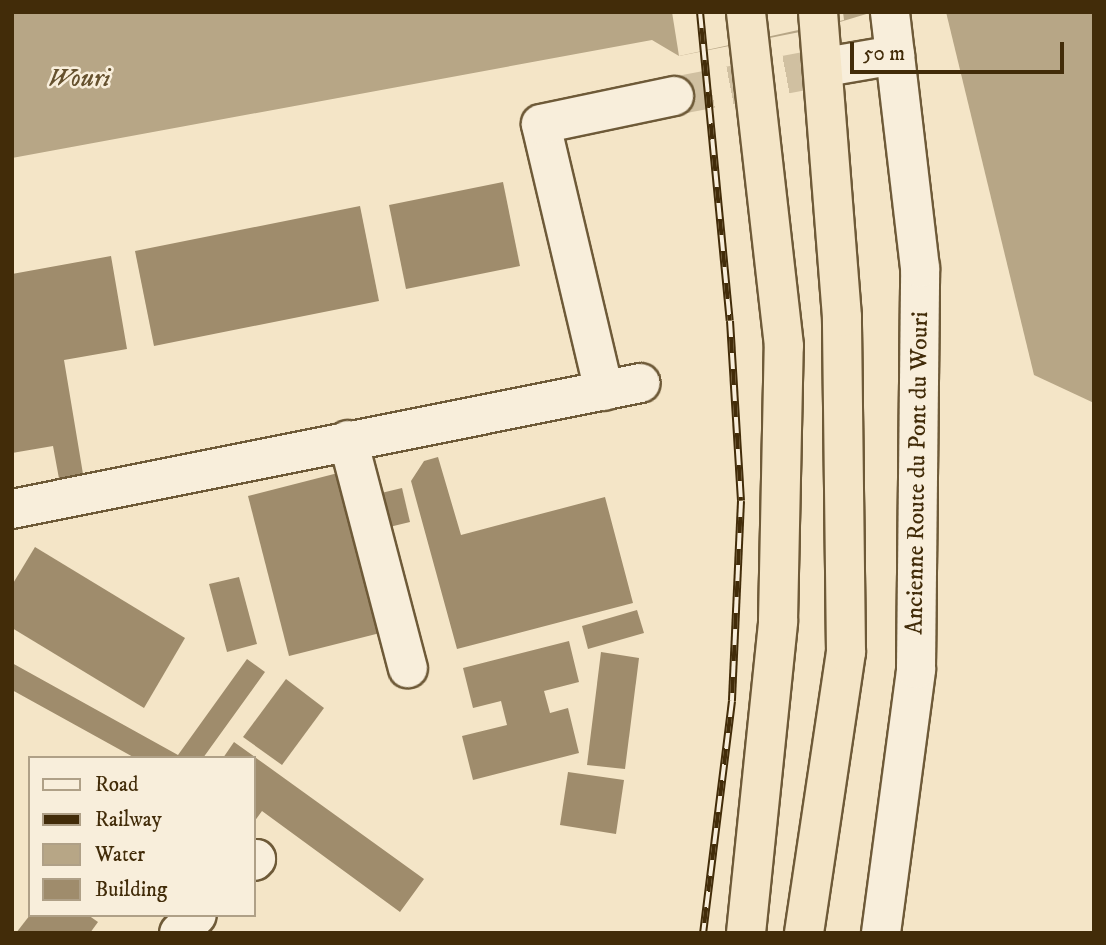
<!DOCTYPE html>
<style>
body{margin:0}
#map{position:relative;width:1106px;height:945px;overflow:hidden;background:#f4e5c7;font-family:"IM FELL DW Pica",serif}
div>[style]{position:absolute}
.water>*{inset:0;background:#b7a686}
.pier>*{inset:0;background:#f4e5c7}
.building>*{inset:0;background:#9f8c6c}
.minor-tunnel>*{height:38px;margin-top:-19px;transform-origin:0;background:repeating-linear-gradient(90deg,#d0c0a1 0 38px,transparent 0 57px)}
.roads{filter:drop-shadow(2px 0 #6e5a38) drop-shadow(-2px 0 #6e5a38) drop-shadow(0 2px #6e5a38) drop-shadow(0 -2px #6e5a38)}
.minor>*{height:38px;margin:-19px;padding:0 19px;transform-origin:19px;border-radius:19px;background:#f8eedb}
.highway>*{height:38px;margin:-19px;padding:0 19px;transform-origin:19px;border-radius:19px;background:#f4e5c7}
.rail>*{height:8px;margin-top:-4px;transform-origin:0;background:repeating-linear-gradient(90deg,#f8eedb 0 16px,#422c09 0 32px);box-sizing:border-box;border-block:2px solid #422c09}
span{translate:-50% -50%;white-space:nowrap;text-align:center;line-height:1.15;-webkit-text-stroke:5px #f8eedb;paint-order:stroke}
.street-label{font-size:24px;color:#422c09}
.water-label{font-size:26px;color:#65512e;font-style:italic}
.frame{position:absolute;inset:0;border:14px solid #422c09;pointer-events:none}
.legend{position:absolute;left:28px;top:756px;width:228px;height:161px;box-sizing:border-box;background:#f8eedb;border:2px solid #afa087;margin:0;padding:9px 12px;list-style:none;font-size:21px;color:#422c09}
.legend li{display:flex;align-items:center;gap:14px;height:35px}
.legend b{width:35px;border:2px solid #afa087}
.scale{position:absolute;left:850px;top:42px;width:214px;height:32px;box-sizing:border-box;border:4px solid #422c09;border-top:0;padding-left:9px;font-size:21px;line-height:24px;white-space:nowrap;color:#422c09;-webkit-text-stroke:5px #f8eedb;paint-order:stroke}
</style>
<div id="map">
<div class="water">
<i style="clip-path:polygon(12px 12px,873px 12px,820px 28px,679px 56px,652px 40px,12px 158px)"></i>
<i style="clip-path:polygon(946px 12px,1094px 12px,1094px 403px,1034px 375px)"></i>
</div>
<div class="pier">
<i style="clip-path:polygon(672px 12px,843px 12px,844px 20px,679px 56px)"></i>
</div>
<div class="building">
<i style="clip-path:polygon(503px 182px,520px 266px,406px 289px,389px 205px)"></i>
<i style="clip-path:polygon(360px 206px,379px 301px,154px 346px,135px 251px)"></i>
<i style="clip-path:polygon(111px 256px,127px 349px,64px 360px,84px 480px,60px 484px,53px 446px,12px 453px,12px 274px)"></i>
<i style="clip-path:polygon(438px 457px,461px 535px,605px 497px,633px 603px,457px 649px,411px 481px,424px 461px)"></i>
<i style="clip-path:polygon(338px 473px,392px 630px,289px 656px,248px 496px)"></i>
<i style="clip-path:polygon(402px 488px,410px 522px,381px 529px,373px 495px)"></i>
<i style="clip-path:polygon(35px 547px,185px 638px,144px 708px,12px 628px,12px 585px)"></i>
<i style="clip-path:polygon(239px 577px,257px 644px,227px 652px,209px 584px)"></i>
<i style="clip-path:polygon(637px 610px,644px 633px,588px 649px,582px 626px)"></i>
<i style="clip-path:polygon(569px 641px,579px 682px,544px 691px,550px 713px,568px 708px,579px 753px,473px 780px,462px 736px,507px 725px,501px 701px,473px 708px,463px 668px)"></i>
<i style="clip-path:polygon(601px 652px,639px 658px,625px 769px,587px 765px)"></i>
<i style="clip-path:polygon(247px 659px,265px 672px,203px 758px,135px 758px,12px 690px,12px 663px,178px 755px)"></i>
<i style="clip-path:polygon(286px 679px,324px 708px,282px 765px,243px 737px)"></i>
<i style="clip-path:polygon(234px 742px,424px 879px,400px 912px,262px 811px,254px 822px,254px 758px,223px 758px)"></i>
<i style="clip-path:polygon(568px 772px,624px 780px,616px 834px,560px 825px)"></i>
<i style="clip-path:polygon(30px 915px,88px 915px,98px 922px,90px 933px,16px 933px)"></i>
</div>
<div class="minor-tunnel">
<i style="left:674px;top:96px;width:166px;rotate:-10.8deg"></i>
</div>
<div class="roads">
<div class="minor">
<i style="left:837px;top:65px;width:59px;rotate:-9.8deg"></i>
<i style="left:604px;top:391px;width:274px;rotate:-103.3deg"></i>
<i style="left:541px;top:124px;width:136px;rotate:-11.9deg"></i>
<i style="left:348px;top:440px;width:236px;rotate:75.3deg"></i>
<i style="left:12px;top:509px;width:641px;rotate:-11.33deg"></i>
<i style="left:254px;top:861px;width:3px;rotate:-45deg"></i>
<i style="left:179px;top:933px;width:25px;rotate:-45deg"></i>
<i style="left:881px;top:933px;width:266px;rotate:-82.4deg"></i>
<i style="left:916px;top:669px;width:401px;rotate:-89.4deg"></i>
<i style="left:920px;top:268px;width:258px;rotate:-96.7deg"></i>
</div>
<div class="highway">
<i style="left:746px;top:933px;width:314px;rotate:-84.1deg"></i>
<i style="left:778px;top:621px;width:275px;rotate:-88.8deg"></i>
<i style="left:784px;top:346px;width:336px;rotate:-96.5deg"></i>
<i style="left:804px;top:933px;width:284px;rotate:-81.5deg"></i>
<i style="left:846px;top:652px;width:335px;rotate:-90.7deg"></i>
<i style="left:842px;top:317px;width:306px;rotate:-94.5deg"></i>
</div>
</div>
<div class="rail">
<i style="left:700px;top:12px;width:310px;rotate:84.5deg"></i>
<i style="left:730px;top:321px;width:180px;rotate:86.5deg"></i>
<i style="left:741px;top:501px;width:200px;rotate:92.6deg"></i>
<i style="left:732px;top:701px;width:234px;rotate:97.1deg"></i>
</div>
<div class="street-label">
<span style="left:918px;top:473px;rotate:-89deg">Ancienne Route du Pont du Wouri</span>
</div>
<div class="water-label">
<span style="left:79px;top:79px">Wouri</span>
</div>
<div class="frame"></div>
<ul class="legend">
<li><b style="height:9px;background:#f8eedb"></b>Road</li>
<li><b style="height:9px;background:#422c09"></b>Railway</li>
<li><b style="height:19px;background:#b7a686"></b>Water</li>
<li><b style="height:19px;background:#9f8c6c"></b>Building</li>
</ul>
<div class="scale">50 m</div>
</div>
